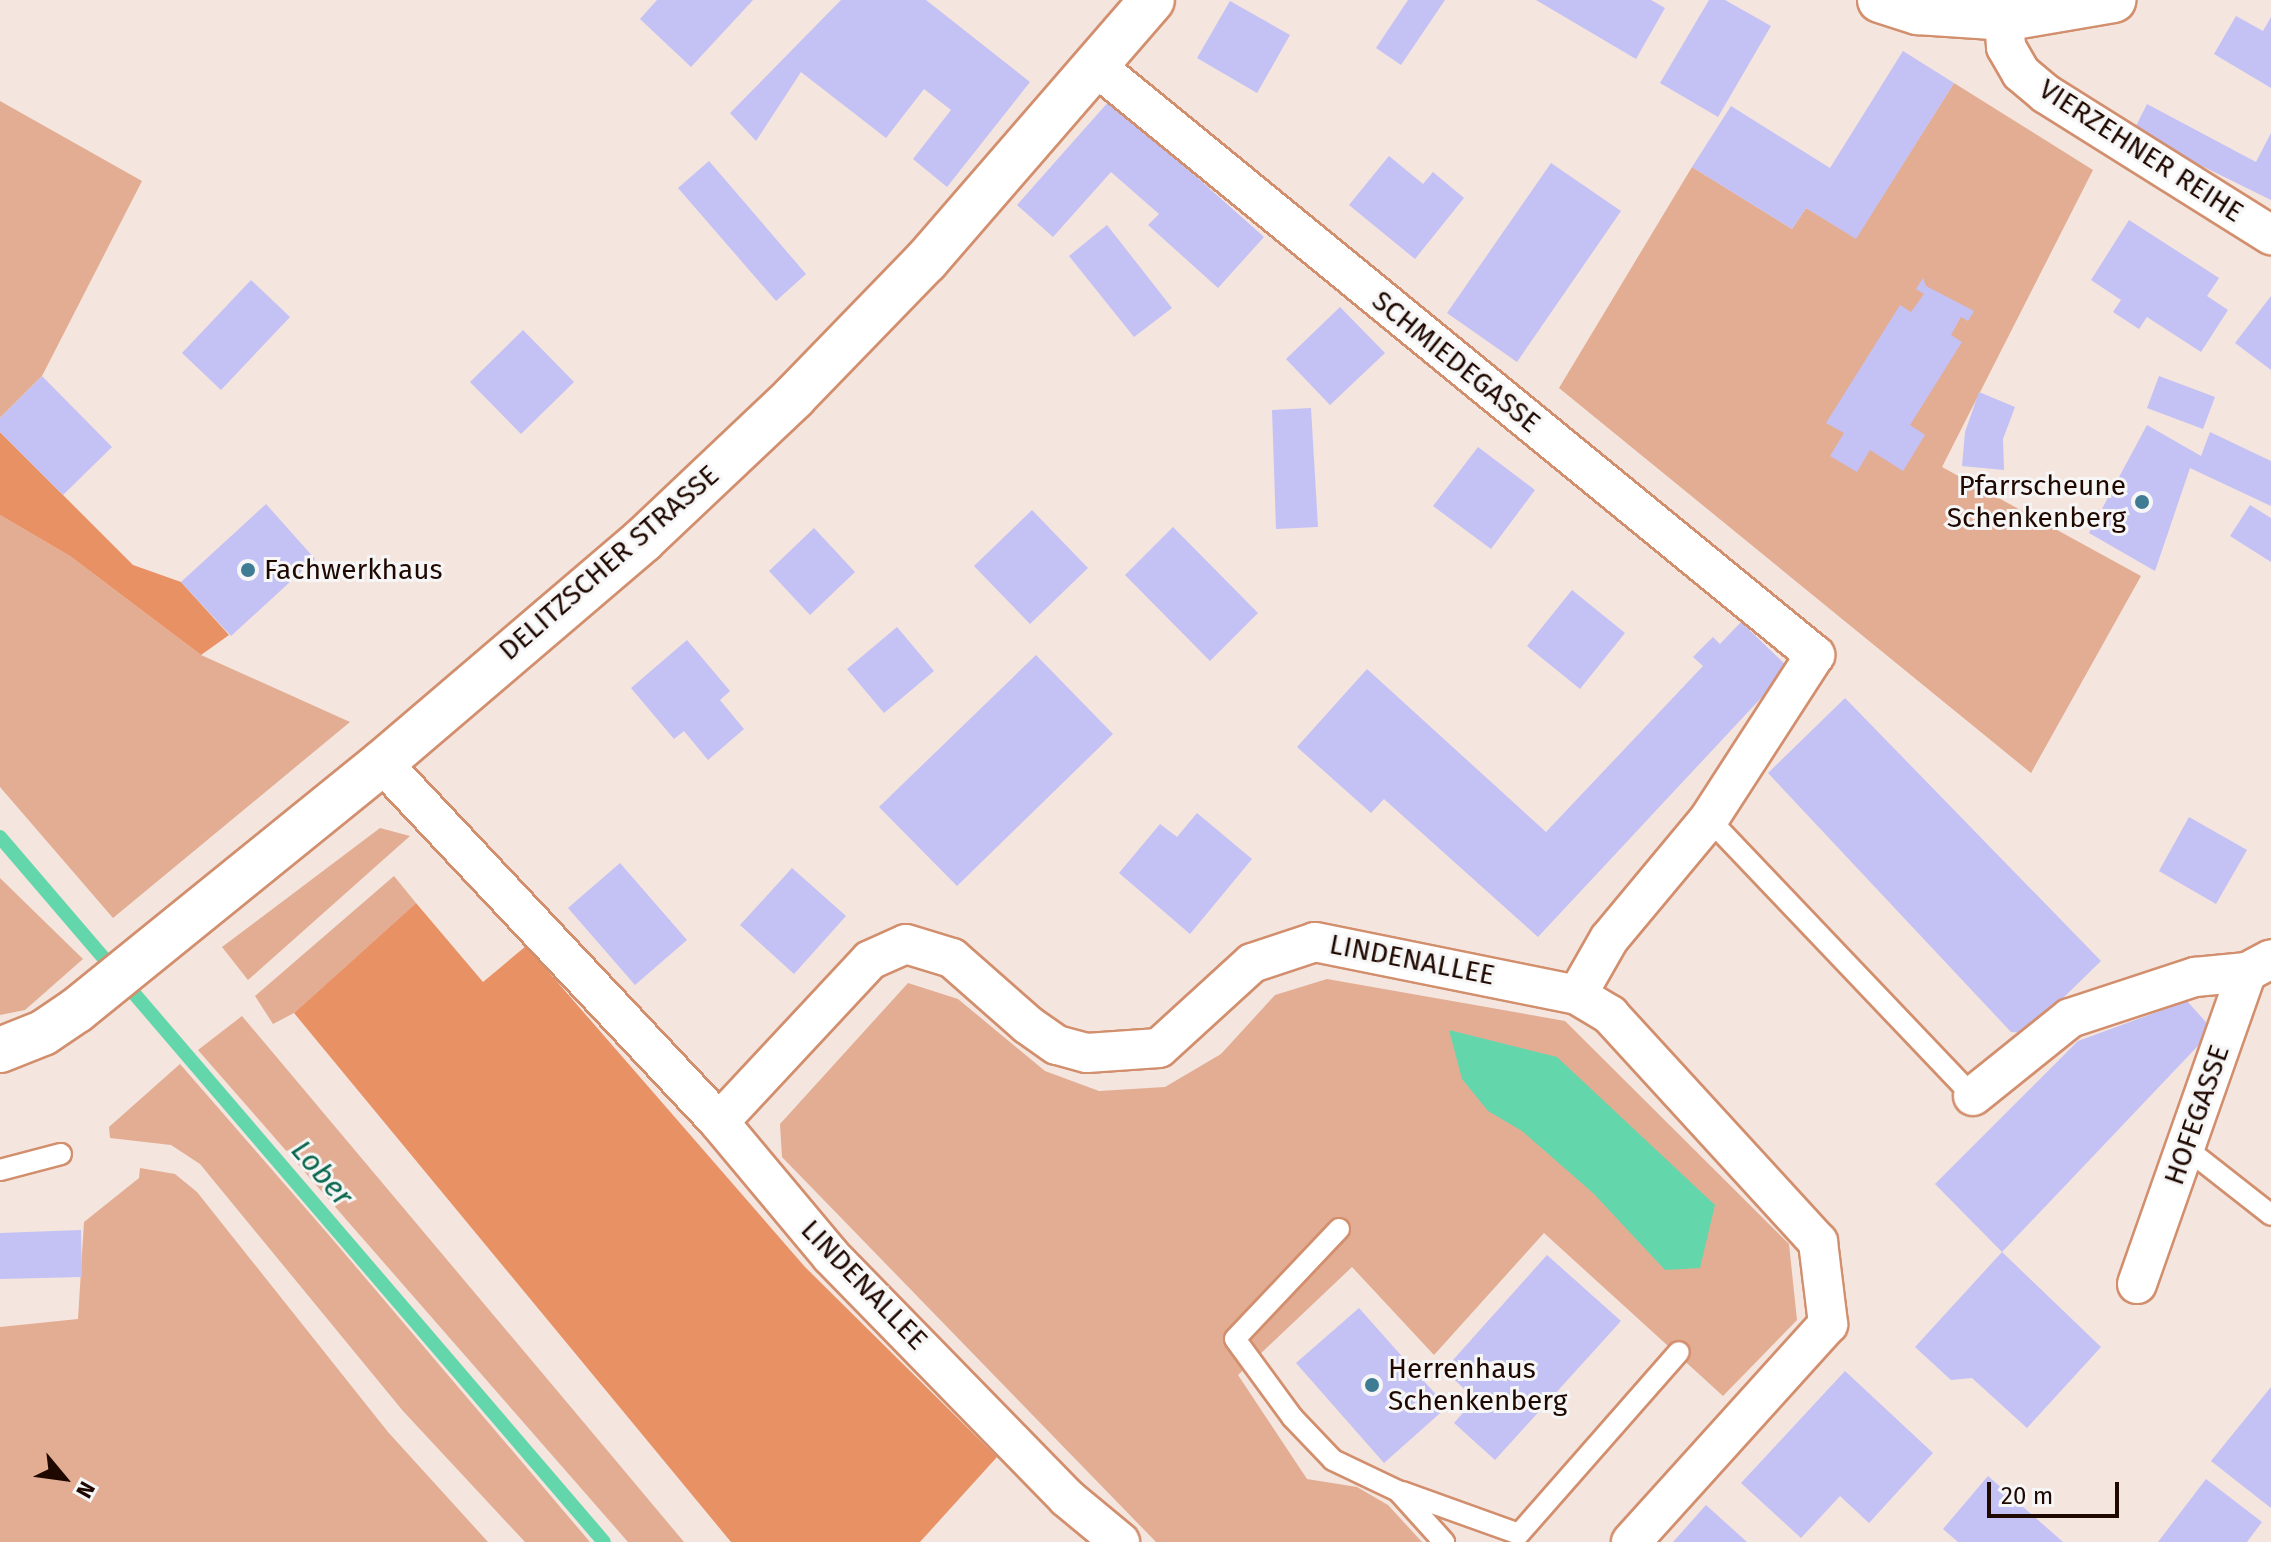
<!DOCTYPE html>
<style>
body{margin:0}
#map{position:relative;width:2271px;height:1542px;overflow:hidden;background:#f4e5de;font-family:"Fira Sans",sans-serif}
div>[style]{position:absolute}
.green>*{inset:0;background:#e3ad93}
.forest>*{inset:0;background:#e79165}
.water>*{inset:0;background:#64d6ac}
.stream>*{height:14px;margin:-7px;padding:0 7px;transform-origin:7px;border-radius:7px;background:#64d6ac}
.building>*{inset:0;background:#c4c1f5}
.roads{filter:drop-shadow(2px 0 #d28f6e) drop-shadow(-2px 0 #d28f6e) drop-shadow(0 2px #d28f6e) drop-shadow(0 -2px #d28f6e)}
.service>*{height:20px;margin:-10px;padding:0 10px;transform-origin:10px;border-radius:10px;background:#fff}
.minor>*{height:38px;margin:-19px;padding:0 19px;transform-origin:19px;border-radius:19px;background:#fff}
.tertiary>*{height:44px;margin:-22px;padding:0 22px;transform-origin:22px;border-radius:22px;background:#fff}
.dots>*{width:22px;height:22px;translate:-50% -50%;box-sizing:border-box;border:4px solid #f6f6f6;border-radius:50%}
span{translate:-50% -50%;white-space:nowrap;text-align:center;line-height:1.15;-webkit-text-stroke:6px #f6f6f6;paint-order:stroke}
.street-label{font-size:28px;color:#1f0800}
.poi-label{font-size:28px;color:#1f0800}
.right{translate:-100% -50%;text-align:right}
.left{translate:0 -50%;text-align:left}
.water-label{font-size:30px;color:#09664c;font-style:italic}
.north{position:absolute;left:24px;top:1438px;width:80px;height:80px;-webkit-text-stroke:6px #f6f6f6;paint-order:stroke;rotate:119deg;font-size:22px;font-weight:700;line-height:32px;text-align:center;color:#1f0800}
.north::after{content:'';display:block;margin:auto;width:28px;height:36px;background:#1f0800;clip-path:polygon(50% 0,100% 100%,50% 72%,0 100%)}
.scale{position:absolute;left:1987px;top:1482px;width:132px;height:36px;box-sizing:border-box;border:4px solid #1f0800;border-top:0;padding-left:10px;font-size:24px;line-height:28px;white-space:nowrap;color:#1f0800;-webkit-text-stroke:6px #f6f6f6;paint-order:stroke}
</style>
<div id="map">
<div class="green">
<i style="clip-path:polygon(1954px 83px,2093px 170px,1942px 467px,2141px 576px,2031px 773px,1559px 388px,1692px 167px,1792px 229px,1806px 208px,1856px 238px)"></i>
<i style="clip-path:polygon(0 101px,142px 181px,42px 376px,0 418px)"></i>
<i style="clip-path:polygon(0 515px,70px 556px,201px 655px,350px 722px,113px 918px,0 787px)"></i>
<i style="clip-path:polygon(380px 828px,410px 836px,248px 980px,222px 947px)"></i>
<i style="clip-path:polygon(394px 876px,416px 903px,294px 1013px,273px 1024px,255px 996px)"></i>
<i style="clip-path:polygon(0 878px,83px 959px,25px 1010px,0 1015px)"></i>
<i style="clip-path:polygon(1327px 979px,1565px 1021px,1789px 1244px,1797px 1320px,1723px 1396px,1544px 1233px,1434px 1355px,1352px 1267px,1238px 1375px,1307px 1479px,1357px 1487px,1388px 1505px,1422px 1542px,1156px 1542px,782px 1157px,780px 1124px,908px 983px,958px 999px,1045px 1071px,1099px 1091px,1165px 1087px,1221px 1054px,1275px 995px)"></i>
<i style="clip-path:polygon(242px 1016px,596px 1437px,684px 1542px,628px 1542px,198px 1050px)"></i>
<i style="clip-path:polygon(180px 1064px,328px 1234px,590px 1542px,525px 1542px,403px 1411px,200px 1164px,171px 1145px,110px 1138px,109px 1127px)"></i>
<i style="clip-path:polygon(140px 1168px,175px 1174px,197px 1192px,388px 1432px,488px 1542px,0 1542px,0 1327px,78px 1319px,84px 1222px,139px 1178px)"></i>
</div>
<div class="forest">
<i style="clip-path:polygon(0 432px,133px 565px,181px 582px,229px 635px,201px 655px,70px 556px,0 515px)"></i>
<i style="clip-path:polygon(416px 903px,483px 982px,526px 946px,805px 1267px,997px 1457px,920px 1542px,731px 1542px,294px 1013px)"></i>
</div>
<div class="water">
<i style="clip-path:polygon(1449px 1030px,1557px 1057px,1715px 1205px,1700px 1268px,1665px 1270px,1593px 1193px,1522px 1131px,1488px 1111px,1462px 1079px)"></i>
</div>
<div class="stream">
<i style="left:0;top:837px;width:928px;rotate:49.41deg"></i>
</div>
<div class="building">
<i style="clip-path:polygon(657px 0,753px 0,691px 67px,640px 19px)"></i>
<i style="clip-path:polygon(841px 0,926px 0,1030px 82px,947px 187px,913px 159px,951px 110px,924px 89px,886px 138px,801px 72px,756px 141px,730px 113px)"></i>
<i style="clip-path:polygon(1408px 0,1445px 0,1401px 65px,1376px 48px)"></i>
<i style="clip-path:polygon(1536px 0,1651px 0,1665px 8px,1636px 59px)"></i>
<i style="clip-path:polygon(1709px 0,1725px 0,1771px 26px,1718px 117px,1660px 83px)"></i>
<i style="clip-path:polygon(1230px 1px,1290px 35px,1257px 93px,1197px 58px)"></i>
<i style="clip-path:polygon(2236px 16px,2263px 31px,2271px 17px,2271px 88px,2214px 54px)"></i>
<i style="clip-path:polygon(1903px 51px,1954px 83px,1856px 239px,1806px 208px,1792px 229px,1692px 167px,1731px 106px,1830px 168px)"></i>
<i style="clip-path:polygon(1110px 100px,1264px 237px,1218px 288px,1148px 225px,1159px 214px,1111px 172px,1053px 237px,1017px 205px)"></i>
<i style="clip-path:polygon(2147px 104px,2256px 162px,2271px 133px,2271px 200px,2133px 132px)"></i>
<i style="clip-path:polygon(1389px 156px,1423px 184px,1433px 172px,1464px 198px,1415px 259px,1349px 205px)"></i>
<i style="clip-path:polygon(709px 161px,806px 274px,776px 301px,678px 188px)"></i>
<i style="clip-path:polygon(1551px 163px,1621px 211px,1517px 362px,1447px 313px)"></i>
<i style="clip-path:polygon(2129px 220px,2219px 278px,2207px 296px,2228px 310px,2201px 352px,2147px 317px,2139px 329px,2113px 312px,2121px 300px,2091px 280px)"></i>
<i style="clip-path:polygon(1107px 225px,1172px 308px,1134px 337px,1069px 256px)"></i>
<i style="clip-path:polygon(1923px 278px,1926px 286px,1974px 311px,1968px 321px,1961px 317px,1951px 335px,1962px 342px,1910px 425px,1925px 435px,1903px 471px,1870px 450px,1857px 472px,1830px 456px,1844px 433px,1826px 423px,1900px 305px,1911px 312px,1924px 294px,1916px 289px)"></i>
<i style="clip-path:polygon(251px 280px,290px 317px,221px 390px,182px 353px)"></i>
<i style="clip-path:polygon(2271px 296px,2271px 370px,2235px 343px)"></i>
<i style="clip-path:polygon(1340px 307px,1385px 353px,1330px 405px,1286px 359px)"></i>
<i style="clip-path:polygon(523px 330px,574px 382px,521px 434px,470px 382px)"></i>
<i style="clip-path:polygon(42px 376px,112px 447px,63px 495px,0 432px,0 418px)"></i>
<i style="clip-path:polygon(2159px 376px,2215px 397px,2203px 429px,2147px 408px)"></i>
<i style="clip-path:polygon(1979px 392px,2015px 407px,2003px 439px,2004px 470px,1962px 466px,1965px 432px)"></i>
<i style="clip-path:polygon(1311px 408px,1318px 527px,1276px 529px,1272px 410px)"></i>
<i style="clip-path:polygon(2147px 425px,2201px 456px,2210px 432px,2271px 461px,2271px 506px,2190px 468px,2155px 571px,2089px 533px)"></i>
<i style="clip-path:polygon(1478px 447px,1535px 490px,1491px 549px,1433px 506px)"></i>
<i style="clip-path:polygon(266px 504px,315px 559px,231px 636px,181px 582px)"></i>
<i style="clip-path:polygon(2250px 505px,2271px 518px,2271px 562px,2230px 536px)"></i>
<i style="clip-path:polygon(1032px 510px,1088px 568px,1030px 624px,974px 566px)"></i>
<i style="clip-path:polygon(1173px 527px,1258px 613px,1210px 661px,1125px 575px)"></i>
<i style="clip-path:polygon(814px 528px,855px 572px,810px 615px,769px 571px)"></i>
<i style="clip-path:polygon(1572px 590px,1625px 633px,1580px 689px,1527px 646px)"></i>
<i style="clip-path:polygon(1741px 622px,1789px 668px,1538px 937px,1384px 799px,1371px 813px,1297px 747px,1367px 669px,1546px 832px,1703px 666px,1693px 657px,1713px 637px,1720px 644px)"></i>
<i style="clip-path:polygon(897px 627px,934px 671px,884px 713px,847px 669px)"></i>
<i style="clip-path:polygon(687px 640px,730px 691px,720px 700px,744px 729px,708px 760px,684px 731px,674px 739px,631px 688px)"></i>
<i style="clip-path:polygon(1036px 655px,1113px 734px,957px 886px,879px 807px)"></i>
<i style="clip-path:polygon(1845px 698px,2101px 961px,2027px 1033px,2011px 1032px,1768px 773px)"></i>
<i style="clip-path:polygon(1197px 813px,1252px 859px,1190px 934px,1119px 873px,1160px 824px,1177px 837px)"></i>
<i style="clip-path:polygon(2189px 817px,2247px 850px,2216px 904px,2159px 871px)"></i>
<i style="clip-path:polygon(620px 863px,687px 940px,635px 985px,568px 908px)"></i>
<i style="clip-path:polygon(792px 868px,846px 916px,794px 974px,740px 925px)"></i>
<i style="clip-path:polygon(2187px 1001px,2213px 1030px,2002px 1252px,1935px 1184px,2078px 1041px)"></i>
<i style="clip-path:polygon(81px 1230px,82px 1277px,0 1279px,0 1233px)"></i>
<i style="clip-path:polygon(2002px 1252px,2101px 1347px,2027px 1428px,1972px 1378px,1951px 1380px,1915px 1347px)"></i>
<i style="clip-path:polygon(1547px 1255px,1621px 1321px,1495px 1460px,1454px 1423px,1475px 1399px,1444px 1370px)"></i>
<i style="clip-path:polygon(1359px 1308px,1447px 1407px,1384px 1463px,1296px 1363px)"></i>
<i style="clip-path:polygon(1845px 1371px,1933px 1453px,1869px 1523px,1840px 1496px,1801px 1538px,1741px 1483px)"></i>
<i style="clip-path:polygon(2271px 1387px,2271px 1508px,2211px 1461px)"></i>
<i style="clip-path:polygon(1988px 1476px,2063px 1542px,1958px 1542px,1943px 1529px)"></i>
<i style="clip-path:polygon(2206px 1479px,2262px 1522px,2247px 1542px,2158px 1542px)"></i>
<i style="clip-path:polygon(1706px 1505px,1747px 1542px,1673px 1542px)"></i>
</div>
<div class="roads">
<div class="service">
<i style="left:1709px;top:819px;width:383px;rotate:46.4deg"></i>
<i style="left:2186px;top:1148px;width:108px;rotate:38.2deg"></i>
<i style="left:0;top:1170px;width:63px;rotate:-14.7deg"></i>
<i style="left:1339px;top:1229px;width:151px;rotate:133.4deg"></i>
<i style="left:1235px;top:1339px;width:97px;rotate:53.8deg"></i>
<i style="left:1292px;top:1417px;width:59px;rotate:46.4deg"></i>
<i style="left:1333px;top:1460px;width:72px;rotate:25.5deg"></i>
<i style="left:1398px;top:1491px;width:69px;rotate:48deg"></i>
<i style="left:1402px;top:1492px;width:124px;rotate:19.7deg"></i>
<i style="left:1519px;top:1534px;width:242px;rotate:-48.7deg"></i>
</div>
<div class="minor">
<i style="left:2004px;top:18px;width:29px;rotate:86deg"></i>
<i style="left:2006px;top:47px;width:30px;rotate:60deg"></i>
<i style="left:2021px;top:73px;width:33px;rotate:40deg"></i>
<i style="left:2046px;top:94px;width:266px;rotate:32.1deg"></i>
<i style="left:1098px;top:68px;width:927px;rotate:39.31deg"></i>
<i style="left:1815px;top:655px;width:195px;rotate:122.9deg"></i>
<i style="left:1709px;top:819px;width:156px;rotate:129.8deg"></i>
<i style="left:1609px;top:939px;width:64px;rotate:119.7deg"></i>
<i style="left:382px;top:763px;width:492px;rotate:46.8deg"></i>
<i style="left:719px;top:1122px;width:175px;rotate:50.1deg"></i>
<i style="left:831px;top:1256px;width:338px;rotate:45.7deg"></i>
<i style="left:1067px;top:1498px;width:69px;rotate:39.7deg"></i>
<i style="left:1973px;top:1096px;width:124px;rotate:-38.8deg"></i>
<i style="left:2070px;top:1018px;width:132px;rotate:-18.2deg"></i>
<i style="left:2195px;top:977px;width:52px;rotate:-5.5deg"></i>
<i style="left:719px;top:1122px;width:221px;rotate:-47deg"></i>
<i style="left:870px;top:960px;width:39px;rotate:-24deg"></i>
<i style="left:906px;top:944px;width:48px;rotate:16.9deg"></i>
<i style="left:952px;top:958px;width:101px;rotate:41.4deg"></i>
<i style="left:1028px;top:1025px;width:35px;rotate:35deg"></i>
<i style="left:1057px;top:1045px;width:31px;rotate:15deg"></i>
<i style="left:1087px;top:1053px;width:72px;rotate:-4deg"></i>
<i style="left:1159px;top:1048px;width:126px;rotate:-42.4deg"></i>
<i style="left:1252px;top:963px;width:66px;rotate:-18.4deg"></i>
<i style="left:1315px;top:942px;width:267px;rotate:11.4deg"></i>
<i style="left:1577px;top:995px;width:39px;rotate:31deg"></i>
<i style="left:1610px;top:1015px;width:308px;rotate:47.5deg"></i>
<i style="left:1818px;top:1242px;width:83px;rotate:83deg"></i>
<i style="left:1828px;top:1324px;width:294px;rotate:132.1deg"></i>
<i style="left:2137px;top:1284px;width:331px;rotate:-70.6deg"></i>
<i style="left:2247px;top:972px;width:27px;rotate:-28deg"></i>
</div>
<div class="tertiary">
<i style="left:1880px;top:0;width:40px;rotate:18deg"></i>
<i style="left:1918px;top:12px;width:90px;rotate:3.8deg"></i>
<i style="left:2008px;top:18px;width:107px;rotate:-9.7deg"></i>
<i style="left:0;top:1050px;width:46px;rotate:-21.6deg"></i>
<i style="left:43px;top:1033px;width:41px;rotate:-34.1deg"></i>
<i style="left:77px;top:1010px;width:392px;rotate:-39deg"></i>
<i style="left:382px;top:763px;width:343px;rotate:-40.5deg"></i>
<i style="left:643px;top:540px;width:208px;rotate:-43.4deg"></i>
<i style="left:794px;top:397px;width:190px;rotate:-45.9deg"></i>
<i style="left:926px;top:261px;width:345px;rotate:-49.1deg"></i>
</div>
</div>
<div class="dots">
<i style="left:2142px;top:502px;background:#3f7b93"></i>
<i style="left:248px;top:570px;background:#3f7b93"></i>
<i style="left:1372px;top:1385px;background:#3f7b93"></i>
</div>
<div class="street-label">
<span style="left:2141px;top:151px;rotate:33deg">VIERZEHNER REIHE</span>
<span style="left:1456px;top:362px;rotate:39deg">SCHMIEDEGASSE</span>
<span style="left:609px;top:563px;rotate:-41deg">DELITZSCHER STRASSE</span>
<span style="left:1412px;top:960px;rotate:11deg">LINDENALLEE</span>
<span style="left:2197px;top:1115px;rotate:-71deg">HOFEGASSE</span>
<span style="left:864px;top:1285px;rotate:46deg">LINDENALLEE</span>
</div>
<div class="poi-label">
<span class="right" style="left:2126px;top:502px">Pfarrscheune<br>Schenkenberg</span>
<span class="left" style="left:264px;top:570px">Fachwerkhaus</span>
<span class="left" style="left:1388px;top:1385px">Herrenhaus<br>Schenkenberg</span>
</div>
<div class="water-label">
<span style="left:322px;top:1173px;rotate:49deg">Lober</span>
</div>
<div class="north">N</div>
<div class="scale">20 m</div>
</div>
